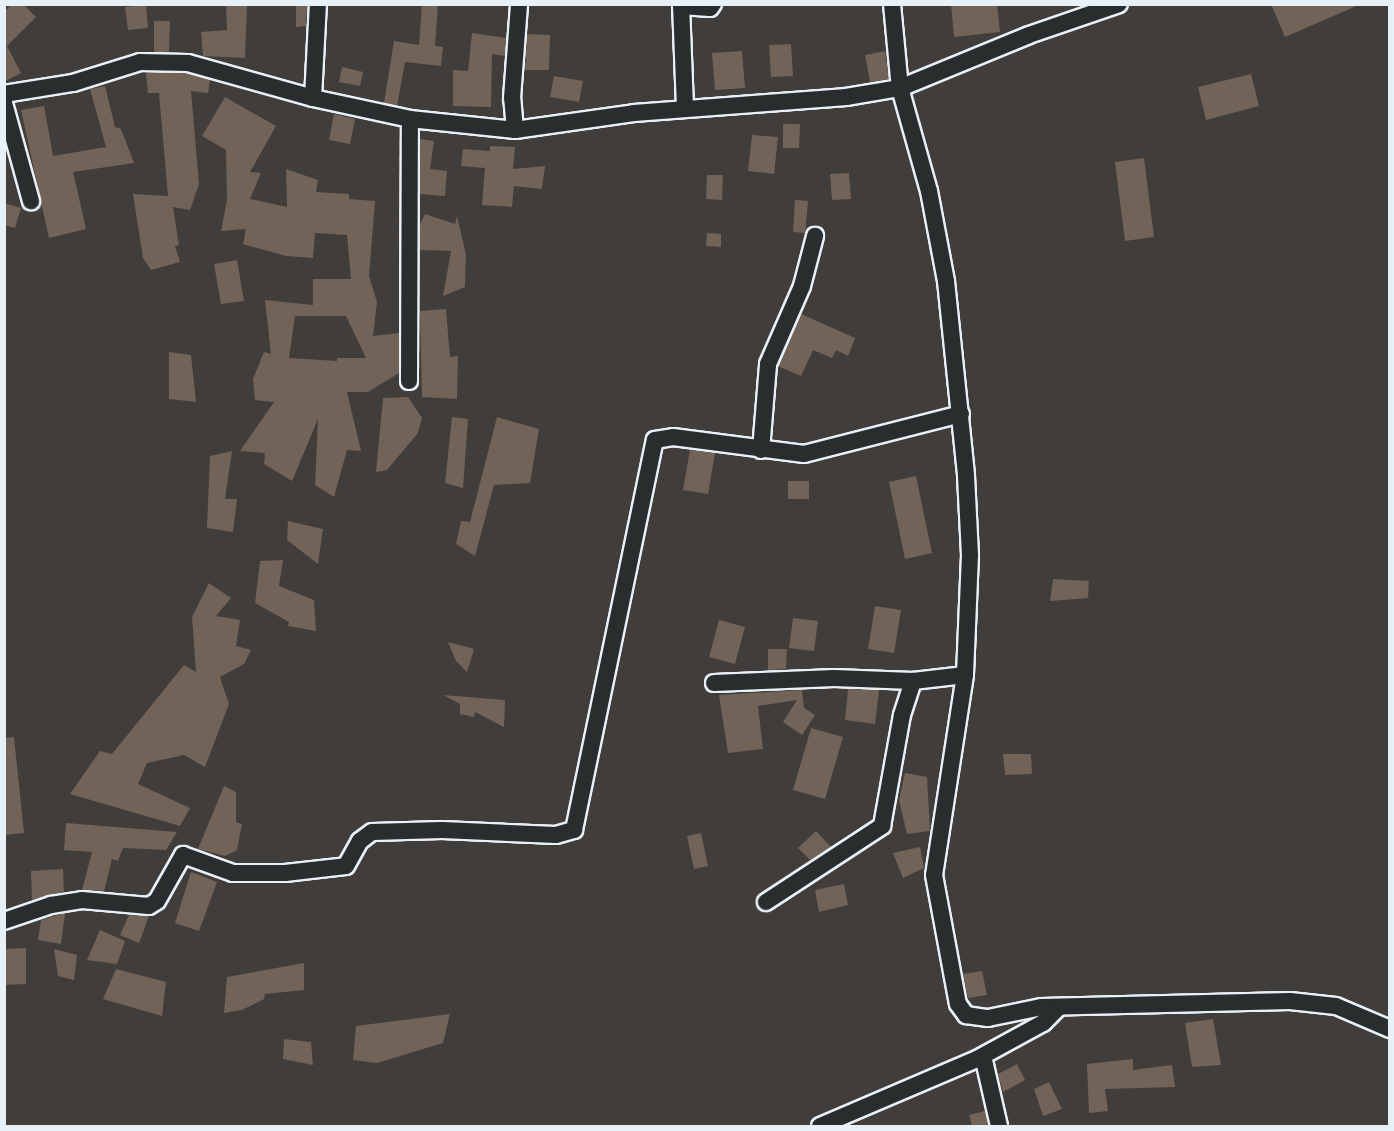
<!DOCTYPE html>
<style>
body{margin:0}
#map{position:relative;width:1394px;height:1131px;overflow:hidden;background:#403d3b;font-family:Kalam,sans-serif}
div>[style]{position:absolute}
.building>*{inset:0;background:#726359}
.roads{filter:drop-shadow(2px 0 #e8f1f8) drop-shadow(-2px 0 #e8f1f8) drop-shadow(0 2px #e8f1f8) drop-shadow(0 -2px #e8f1f8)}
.minor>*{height:16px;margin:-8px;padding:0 8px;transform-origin:8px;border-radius:8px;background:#2a2d2e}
span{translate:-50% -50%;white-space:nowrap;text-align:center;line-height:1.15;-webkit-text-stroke:4.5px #2a2d2e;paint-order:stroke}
.frame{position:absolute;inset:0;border:6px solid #e8f1f8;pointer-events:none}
</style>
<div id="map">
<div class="building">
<i style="clip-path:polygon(12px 4px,23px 4px,36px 17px,7px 46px,21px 73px,4px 82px,4px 12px)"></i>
<i style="clip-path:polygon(226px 4px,247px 4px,245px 58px,203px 56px,201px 32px,227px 30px)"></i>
<i style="clip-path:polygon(296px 4px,307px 4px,306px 26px,296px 27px)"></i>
<i style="clip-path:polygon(422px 4px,438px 4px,435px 46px,443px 47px,441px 66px,405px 62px,397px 106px,384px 103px,394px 41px,419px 45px)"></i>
<i style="clip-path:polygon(951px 4px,997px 4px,1000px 32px,954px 37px)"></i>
<i style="clip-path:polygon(1271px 4px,1361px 4px,1285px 37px)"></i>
<i style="clip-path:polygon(146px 5px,148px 28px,128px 30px,125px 7px)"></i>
<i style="clip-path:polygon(154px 21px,170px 21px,169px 52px,154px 52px)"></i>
<i style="clip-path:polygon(472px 33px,506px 38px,505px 56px,492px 54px,491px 107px,453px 106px,453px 70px,468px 71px)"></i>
<i style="clip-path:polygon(527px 34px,550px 35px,549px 70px,525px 70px)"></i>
<i style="clip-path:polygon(791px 44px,793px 76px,771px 77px,769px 45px)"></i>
<i style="clip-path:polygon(742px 51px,745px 88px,715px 90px,712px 53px)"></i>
<i style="clip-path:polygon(885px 51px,889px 79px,870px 82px,865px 55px)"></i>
<i style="clip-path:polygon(342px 67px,363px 72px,360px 86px,339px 82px)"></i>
<i style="clip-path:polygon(146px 73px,186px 73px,210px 80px,208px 93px,191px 91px,199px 184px,190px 210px,173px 207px,179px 245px,175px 246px,180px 262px,151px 270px,143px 258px,133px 194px,168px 196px,159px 93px,148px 93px)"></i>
<i style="clip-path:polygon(1251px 74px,1259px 106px,1206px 120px,1198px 87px)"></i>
<i style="clip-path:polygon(554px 76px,583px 81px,579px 102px,550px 97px)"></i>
<i style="clip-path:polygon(105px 86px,115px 127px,121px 129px,134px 163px,73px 172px,86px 229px,49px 238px,21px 110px,44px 106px,53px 156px,106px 147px,90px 89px)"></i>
<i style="clip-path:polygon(evenodd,225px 97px,276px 126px,250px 172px,261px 173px,250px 199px,287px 207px,286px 169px,318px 180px,316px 192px,349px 194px,349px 199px,375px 201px,369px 276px,377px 302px,373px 336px,399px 333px,399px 373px,368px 392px,347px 392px,361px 451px,347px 450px,334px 497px,315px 485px,318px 419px,292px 481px,264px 464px,265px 453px,240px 451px,274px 402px,255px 400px,253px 379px,264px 352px,271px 354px,265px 300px,313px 305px,313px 279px,351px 279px,347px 235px,315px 233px,313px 258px,286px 256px,243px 244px,246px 229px,221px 231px,227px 200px,226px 150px,202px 136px,225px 97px,295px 316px,346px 316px,366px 358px,337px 358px,337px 361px,289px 358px,295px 316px)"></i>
<i style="clip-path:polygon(334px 114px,355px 119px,350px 144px,329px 140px)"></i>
<i style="clip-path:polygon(783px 124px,800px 124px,799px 148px,783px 148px)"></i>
<i style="clip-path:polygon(752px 135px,778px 137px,774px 174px,748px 171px)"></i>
<i style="clip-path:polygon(420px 139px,434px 141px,430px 169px,447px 171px,445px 196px,420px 194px)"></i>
<i style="clip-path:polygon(490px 146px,515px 147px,513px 169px,545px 166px,542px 189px,514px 186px,512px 207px,482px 205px,485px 168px,461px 166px,463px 149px,490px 151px)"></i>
<i style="clip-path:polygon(1144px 158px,1154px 237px,1125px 241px,1115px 162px)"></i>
<i style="clip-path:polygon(849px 173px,851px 199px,832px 200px,830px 174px)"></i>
<i style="clip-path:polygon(707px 175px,723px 175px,722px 200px,706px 199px)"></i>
<i style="clip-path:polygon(795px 200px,808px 201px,805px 233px,793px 232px)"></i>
<i style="clip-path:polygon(4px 203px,21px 208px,15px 228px,4px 225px)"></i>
<i style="clip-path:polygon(425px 214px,455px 224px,457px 216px,466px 255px,465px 287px,443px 296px,451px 251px,420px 250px,420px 224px)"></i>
<i style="clip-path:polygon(707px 233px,721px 234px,721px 247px,706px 246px)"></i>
<i style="clip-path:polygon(237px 260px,244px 301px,221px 304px,214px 264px)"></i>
<i style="clip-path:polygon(446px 309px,450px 357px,458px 356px,457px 399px,422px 397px,420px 311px)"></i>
<i style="clip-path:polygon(801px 314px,855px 338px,848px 356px,836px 350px,832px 358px,813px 350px,801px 376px,778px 366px)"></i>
<i style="clip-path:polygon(169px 352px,191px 355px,196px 402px,169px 399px)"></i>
<i style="clip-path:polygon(408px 397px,422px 418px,418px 433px,387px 470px,376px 472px,383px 398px)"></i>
<i style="clip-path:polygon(452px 417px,468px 419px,463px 488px,445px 483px)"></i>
<i style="clip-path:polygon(497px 417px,539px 429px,530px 483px,494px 485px,475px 556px,456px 544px,461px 521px,470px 522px)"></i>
<i style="clip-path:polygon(690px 450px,715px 453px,708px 494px,683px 490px)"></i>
<i style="clip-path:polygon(232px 451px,225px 499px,237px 499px,233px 532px,207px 528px,210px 456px)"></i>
<i style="clip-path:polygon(916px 476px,932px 553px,905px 559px,889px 482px)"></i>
<i style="clip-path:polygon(788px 481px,809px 481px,809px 499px,788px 499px)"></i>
<i style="clip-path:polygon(288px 521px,323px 529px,318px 564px,287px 540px)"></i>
<i style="clip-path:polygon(283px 560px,279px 586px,314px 600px,316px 631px,288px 626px,289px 622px,255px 603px,260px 561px)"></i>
<i style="clip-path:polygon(1053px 579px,1089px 581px,1088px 598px,1050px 601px)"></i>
<i style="clip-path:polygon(209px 583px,231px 598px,216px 616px,240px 620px,236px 646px,251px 650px,244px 664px,220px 677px,229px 704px,205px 767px,184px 755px,147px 763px,138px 784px,190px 808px,180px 826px,70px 794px,100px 751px,112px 754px,184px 665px,196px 672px,192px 617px)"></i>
<i style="clip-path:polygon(875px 606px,901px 610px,894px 653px,868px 649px)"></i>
<i style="clip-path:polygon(793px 618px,818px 621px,814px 651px,789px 648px)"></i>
<i style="clip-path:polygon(719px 620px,745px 627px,735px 664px,709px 657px)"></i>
<i style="clip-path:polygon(448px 642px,474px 649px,467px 672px,456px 661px)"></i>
<i style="clip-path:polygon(768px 649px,787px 649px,786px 669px,768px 670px)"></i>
<i style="clip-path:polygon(848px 689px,879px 690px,875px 724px,845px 720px)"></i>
<i style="clip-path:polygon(802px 690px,804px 708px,815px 715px,802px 735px,783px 722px,797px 700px,758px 706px,763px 749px,728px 753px,719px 695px)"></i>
<i style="clip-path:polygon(443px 695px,505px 700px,504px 727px,475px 712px,474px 717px,460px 714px,460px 704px)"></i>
<i style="clip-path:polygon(811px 728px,843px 737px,825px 799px,793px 790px)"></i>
<i style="clip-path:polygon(14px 737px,24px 833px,4px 835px,4px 738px)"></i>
<i style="clip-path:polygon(1003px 754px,1031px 754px,1032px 774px,1005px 775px)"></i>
<i style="clip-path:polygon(905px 773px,927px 777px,930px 831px,907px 834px,899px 800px)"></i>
<i style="clip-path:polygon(224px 786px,236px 792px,236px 822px,242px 824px,237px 850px,225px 856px,198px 849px)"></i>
<i style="clip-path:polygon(66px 823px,177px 832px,166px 850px,123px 848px,118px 861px,112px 859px,104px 891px,82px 890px,92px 852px,64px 850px)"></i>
<i style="clip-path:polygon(816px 831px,831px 847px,810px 860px,798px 848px)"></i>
<i style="clip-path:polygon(701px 833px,708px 866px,694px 869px,687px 836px)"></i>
<i style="clip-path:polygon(920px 847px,924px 868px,903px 878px,893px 853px)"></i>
<i style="clip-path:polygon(63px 869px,64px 892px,32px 900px,31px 871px)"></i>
<i style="clip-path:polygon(191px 872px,217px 882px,199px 931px,175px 923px)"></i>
<i style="clip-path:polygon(844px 884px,848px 905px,819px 912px,815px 890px)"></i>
<i style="clip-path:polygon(65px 913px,61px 944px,38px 940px,41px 920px)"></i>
<i style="clip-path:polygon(129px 915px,149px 916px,139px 943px,120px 935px)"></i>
<i style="clip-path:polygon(100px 930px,125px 941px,117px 964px,87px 960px)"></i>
<i style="clip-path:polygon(26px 948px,26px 984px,4px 985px,4px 949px)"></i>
<i style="clip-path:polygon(54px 949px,77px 955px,74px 980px,58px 976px)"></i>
<i style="clip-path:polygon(304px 963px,304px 990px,265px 994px,264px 999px,242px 1010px,224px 1013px,227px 977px)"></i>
<i style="clip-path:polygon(116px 969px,166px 982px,162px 1016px,103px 999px)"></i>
<i style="clip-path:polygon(982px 971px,987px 995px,968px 998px,963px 974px)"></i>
<i style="clip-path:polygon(450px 1014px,443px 1043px,377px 1063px,353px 1060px,356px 1026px)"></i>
<i style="clip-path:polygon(1213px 1019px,1221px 1065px,1192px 1067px,1185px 1023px)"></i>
<i style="clip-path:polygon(284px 1039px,311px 1042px,313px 1065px,283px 1059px)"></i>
<i style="clip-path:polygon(1133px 1059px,1133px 1070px,1172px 1065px,1175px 1087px,1105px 1089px,1108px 1111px,1089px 1113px,1087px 1064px)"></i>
<i style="clip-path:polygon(1017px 1064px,1025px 1080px,1003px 1092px,998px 1074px)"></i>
<i style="clip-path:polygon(1049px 1082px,1062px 1109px,1043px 1116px,1034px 1089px)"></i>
<i style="clip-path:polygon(985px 1111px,988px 1126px,972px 1126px,969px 1115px)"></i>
</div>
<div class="roads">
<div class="minor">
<i style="left:681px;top:4px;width:105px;rotate:87.8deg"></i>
<i style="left:892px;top:4px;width:84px;rotate:84.6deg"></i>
<i style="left:900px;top:88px;width:107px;rotate:74.3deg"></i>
<i style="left:929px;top:191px;width:92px;rotate:79.3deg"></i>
<i style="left:946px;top:281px;width:196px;rotate:84.1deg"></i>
<i style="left:966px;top:476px;width:79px;rotate:87.1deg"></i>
<i style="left:970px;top:555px;width:120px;rotate:92.4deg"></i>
<i style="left:965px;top:675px;width:202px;rotate:98.8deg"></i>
<i style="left:934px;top:875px;width:131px;rotate:79.5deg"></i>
<i style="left:958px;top:1004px;width:14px;rotate:54deg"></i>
<i style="left:966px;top:1015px;width:22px;rotate:8deg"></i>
<i style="left:988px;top:1018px;width:54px;rotate:-11.7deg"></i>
<i style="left:1041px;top:1007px;width:249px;rotate:-1.4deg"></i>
<i style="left:1290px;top:1001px;width:46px;rotate:6.2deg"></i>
<i style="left:1336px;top:1006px;width:59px;rotate:23.1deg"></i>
<i style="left:681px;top:6px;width:29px;rotate:4deg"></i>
<i style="left:710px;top:8px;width:5px;rotate:-53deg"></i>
<i style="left:4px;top:94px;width:70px;rotate:-9.1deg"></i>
<i style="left:73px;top:83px;width:70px;rotate:-17.4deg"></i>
<i style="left:140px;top:62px;width:48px;rotate:1.2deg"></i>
<i style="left:188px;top:63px;width:130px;rotate:15.6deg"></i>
<i style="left:313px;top:98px;width:99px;rotate:12.2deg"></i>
<i style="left:410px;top:119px;width:106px;rotate:6deg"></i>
<i style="left:515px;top:130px;width:120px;rotate:-8.1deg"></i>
<i style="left:634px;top:113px;width:213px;rotate:-4.3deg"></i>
<i style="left:846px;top:97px;width:55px;rotate:-9.5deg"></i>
<i style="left:900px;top:88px;width:139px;rotate:-22.3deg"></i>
<i style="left:1029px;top:35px;width:95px;rotate:-19deg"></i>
<i style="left:313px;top:98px;width:94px;rotate:-87deg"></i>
<i style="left:4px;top:103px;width:102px;rotate:74.6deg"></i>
<i style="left:515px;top:130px;width:32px;rotate:-95deg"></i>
<i style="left:512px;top:98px;width:94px;rotate:-85.7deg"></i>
<i style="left:409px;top:381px;width:262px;rotate:-89.8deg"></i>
<i style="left:761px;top:450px;width:86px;rotate:-85.3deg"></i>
<i style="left:768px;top:364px;width:85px;rotate:-66.4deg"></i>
<i style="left:802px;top:286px;width:52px;rotate:-75.4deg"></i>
<i style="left:714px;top:683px;width:120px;rotate:-2.4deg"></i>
<i style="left:834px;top:678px;width:79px;rotate:2.2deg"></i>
<i style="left:913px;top:681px;width:52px;rotate:-6.6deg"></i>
<i style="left:766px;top:902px;width:139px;rotate:-33.2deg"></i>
<i style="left:882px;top:826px;width:113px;rotate:-79.8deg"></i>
<i style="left:902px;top:715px;width:36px;rotate:-72deg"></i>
<i style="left:4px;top:921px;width:50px;rotate:-18.8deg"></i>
<i style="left:51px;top:905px;width:31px;rotate:-9deg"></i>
<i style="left:82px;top:900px;width:67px;rotate:5.1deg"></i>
<i style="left:149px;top:906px;width:9px;rotate:-32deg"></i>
<i style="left:157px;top:901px;width:53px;rotate:-60.5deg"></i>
<i style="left:183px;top:855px;width:53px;rotate:19.8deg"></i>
<i style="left:233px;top:873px;width:52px"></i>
<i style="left:285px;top:873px;width:61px;rotate:-6.5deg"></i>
<i style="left:346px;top:866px;width:29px;rotate:-61deg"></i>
<i style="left:360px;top:841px;width:15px;rotate:-37deg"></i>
<i style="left:372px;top:832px;width:70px;rotate:-1.6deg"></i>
<i style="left:442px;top:830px;width:114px;rotate:2.5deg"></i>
<i style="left:556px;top:835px;width:19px;rotate:-16deg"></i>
<i style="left:574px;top:830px;width:398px;rotate:-78.3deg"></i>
<i style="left:655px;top:440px;width:18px;rotate:-9deg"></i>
<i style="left:673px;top:437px;width:132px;rotate:7.4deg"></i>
<i style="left:804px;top:454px;width:162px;rotate:-14.3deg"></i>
<i style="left:983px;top:1056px;width:72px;rotate:77.1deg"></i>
<i style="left:820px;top:1126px;width:171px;rotate:-23.1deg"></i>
<i style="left:977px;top:1059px;width:75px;rotate:-28.6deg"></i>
<i style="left:1043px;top:1023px;width:21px;rotate:-45deg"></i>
</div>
</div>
<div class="frame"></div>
</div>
